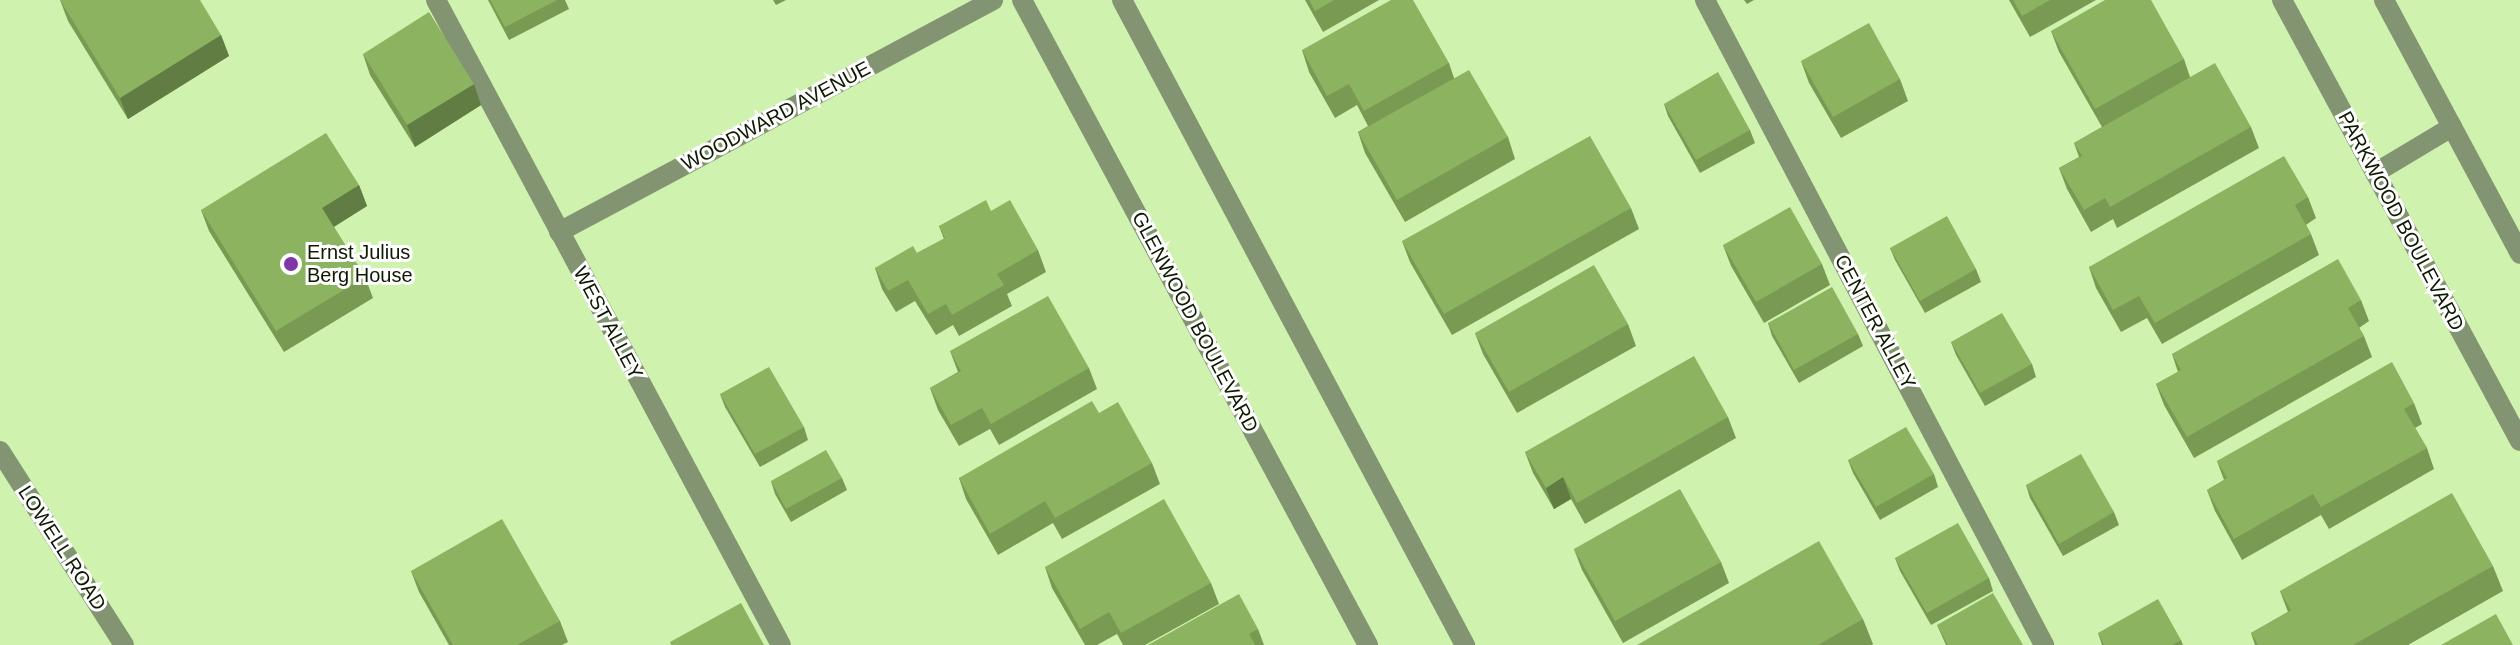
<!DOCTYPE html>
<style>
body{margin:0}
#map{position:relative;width:2520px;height:645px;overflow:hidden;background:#cff2ae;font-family:Helvetica,sans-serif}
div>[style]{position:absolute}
.lane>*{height:20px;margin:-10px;padding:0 10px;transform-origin:10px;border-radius:10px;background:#829472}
.street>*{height:20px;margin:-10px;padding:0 10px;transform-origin:10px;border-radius:10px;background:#829472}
.wall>*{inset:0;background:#789a53}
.shaded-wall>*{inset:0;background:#617d43}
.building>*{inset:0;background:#8bb360}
.dots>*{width:22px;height:22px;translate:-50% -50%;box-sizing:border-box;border:4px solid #fff;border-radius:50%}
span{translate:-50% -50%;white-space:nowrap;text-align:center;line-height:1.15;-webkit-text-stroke:6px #fff;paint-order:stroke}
.street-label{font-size:20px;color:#0e1902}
.poi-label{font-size:20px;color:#0e1902}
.left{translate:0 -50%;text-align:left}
</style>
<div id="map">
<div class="lane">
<i style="left:436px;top:0;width:731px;rotate:61.86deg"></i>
<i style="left:1705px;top:0;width:729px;rotate:62.27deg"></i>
<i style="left:2375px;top:173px;width:90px;rotate:-30.9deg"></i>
</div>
<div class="street">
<i style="left:1022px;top:0;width:732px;rotate:61.79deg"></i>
<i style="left:1122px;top:0;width:731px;rotate:62deg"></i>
<i style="left:2282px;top:0;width:501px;rotate:61.65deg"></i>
<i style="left:2384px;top:0;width:288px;rotate:61.8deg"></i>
<i style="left:559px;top:232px;width:492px;rotate:-28.1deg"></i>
<i style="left:0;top:451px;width:230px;rotate:57.4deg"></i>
</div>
<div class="wall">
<i style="clip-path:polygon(60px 0,221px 35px,229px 56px,128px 119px,68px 21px)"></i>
<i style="clip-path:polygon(488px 0,565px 0,569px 9px,509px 40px)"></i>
<i style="clip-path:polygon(773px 0,786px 0,776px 5px)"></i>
<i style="clip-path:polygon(1305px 0,1379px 0,1323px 32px)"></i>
<i style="clip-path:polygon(1744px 0,1754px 0,1747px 4px)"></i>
<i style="clip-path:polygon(2009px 0,2096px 0,2030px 37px)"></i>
<i style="clip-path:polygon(2051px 31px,2184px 59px,2190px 77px,2251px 127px,2259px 148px,2117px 228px,2113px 219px,2091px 232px,2067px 189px,2059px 168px,2079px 157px,2074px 143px,2102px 127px,2059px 52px)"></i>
<i style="clip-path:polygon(1302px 50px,1449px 63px,1454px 78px,1508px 137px,1515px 159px,1405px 222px,1365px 153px,1358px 132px,1368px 126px,1357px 105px,1335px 118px,1309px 72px)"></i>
<i style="clip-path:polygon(363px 54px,474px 84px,481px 105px,415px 147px,370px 75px)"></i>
<i style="clip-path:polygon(1801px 61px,1900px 79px,1908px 101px,1841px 138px,1809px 83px)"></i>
<i style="clip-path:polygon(1664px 104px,1750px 130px,1755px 143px,1700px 173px,1668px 116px)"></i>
<i style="clip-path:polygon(359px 185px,367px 206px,334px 227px,365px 277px,373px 298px,284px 352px,209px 231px,201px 210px)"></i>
<i style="clip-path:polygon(2308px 197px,2316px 218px,2306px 225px,2311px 234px,2319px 255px,2162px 344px,2147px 318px,2121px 332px,2096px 288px,2089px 267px)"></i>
<i style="clip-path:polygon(1631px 208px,1639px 229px,1452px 335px,1410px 262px,1402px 241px)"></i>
<i style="clip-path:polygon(991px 211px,1038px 250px,1046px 272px,1007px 294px,1012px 306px,959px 336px,953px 325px,936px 335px,915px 301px,896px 312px,882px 289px,875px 268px,917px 253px,944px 239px,939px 226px)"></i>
<i style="clip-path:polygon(1723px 245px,1822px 264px,1830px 285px,1764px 323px,1731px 266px)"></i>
<i style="clip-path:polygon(1890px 248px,1976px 269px,1981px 282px,1925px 313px,1895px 260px)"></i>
<i style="clip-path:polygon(2361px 300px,2369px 321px,2359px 328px,2364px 336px,2372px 357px,2194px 458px,2164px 405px,2156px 384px,2178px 372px,2172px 354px)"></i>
<i style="clip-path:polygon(1768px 323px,1858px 334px,1863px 346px,1799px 383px,1772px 336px)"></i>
<i style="clip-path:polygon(1628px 324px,1636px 346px,1517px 413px,1483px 354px,1475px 333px)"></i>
<i style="clip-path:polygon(1951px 342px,2032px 364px,2036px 377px,1985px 406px,1956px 355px)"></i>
<i style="clip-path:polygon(950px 351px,1089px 368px,1097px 389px,999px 445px,990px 429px,959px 446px,938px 410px,930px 388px,958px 372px)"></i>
<i style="clip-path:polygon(720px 394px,804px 427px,808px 440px,760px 467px,725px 407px)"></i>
<i style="clip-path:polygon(2414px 403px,2422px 424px,2415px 428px,2427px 448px,2434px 469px,2329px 529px,2321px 515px,2242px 560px,2215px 511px,2207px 490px,2224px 480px,2217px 461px)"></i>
<i style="clip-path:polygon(1099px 413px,1152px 463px,1160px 484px,1062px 539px,1053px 523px,998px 555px,966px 499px,959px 478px)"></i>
<i style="clip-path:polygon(1728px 417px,1736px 438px,1585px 524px,1571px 499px,1554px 509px,1533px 473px,1525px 452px)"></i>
<i style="clip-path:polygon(1848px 460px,1934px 474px,1938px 487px,1880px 520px,1853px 473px)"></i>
<i style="clip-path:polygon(842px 478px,847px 490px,791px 522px,775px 494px,771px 481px)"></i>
<i style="clip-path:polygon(2026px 485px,2114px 512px,2119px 525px,2063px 556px,2030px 498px)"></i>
<i style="clip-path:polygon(1574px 549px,1721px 562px,1729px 583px,1623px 643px,1582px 570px)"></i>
<i style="clip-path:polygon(1895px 558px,1989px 578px,1993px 591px,1931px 625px,1900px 571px)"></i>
<i style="clip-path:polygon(2493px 566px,2503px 591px,2408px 645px,2255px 645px,2251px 633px,2288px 612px,2280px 591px)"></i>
<i style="clip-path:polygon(1045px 567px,1211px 583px,1219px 604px,1145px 645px,1123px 645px,1117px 634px,1097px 645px,1085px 645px,1052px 588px)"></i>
<i style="clip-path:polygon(411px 571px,560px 621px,568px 642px,562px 645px,449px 645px,419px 592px)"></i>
<i style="clip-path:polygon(1863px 619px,1873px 644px,1872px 645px,1637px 645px)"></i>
<i style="clip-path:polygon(1937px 625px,2023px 645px,1946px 645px)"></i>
<i style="clip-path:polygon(1258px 629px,1264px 645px,1148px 645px)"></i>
<i style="clip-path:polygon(2098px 633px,2181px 640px,2183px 645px,2102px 645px)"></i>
</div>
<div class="shaded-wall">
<i style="clip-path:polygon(221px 35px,229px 56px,128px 119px,120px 98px)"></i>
<i style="clip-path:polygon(474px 84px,481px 105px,415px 147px,407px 125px)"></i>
<i style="clip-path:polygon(359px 185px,367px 206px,330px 229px,322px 208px)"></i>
<i style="clip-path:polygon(1563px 477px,1571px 499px,1554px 509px,1546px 488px)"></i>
</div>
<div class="building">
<i style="clip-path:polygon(60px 0,200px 0,221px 35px,120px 98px)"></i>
<i style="clip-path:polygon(490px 0,557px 0,505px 27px)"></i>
<i style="clip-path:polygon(1309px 0,1334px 0,1315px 11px)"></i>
<i style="clip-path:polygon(1391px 0,1413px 0,1449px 63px,1364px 111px,1349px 84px,1327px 96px,1302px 50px)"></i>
<i style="clip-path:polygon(2013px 0,2050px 0,2022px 16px)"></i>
<i style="clip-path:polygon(2105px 0,2151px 0,2184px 59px,2095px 109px,2051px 31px)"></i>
<i style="clip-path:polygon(429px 12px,474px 84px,407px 125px,363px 54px)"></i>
<i style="clip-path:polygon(1869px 23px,1900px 79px,1833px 117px,1801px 61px)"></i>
<i style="clip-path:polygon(2215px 63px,2251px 127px,2110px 207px,2105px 198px,2084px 210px,2059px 168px,2082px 156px,2074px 143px)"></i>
<i style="clip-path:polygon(1469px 70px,1508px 137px,1397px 200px,1358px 132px)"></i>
<i style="clip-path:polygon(1718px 72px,1750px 130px,1696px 160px,1664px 104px)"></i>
<i style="clip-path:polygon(326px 133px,359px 185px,322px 208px,365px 277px,276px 331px,201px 210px)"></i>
<i style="clip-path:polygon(1590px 136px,1631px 208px,1444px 314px,1402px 241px)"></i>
<i style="clip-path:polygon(2284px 156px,2308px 197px,2295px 205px,2311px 234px,2155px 323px,2139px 296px,2113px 310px,2089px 267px)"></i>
<i style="clip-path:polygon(986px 200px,991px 211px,1010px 200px,1038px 250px,997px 274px,1004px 285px,952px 315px,946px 304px,928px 314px,908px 280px,888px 291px,875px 268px,913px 246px,917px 253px,945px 238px,939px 226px)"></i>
<i style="clip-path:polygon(1790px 207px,1822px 264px,1756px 302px,1723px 245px)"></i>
<i style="clip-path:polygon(1947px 216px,1976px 269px,1920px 301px,1890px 248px)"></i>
<i style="clip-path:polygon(2338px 259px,2361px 300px,2348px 308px,2364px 336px,2187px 437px,2156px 384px,2181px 370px,2172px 354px)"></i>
<i style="clip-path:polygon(1594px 265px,1628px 324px,1509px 392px,1475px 333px)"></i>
<i style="clip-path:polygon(1832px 287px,1858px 334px,1794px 370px,1768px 323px)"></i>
<i style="clip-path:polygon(1048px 296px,1089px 368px,991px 424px,982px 408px,951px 425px,930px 388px,961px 371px,950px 351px)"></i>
<i style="clip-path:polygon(2002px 313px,2032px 364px,1980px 393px,1951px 342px)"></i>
<i style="clip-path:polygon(1694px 356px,1728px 417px,1577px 503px,1563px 477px,1546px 488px,1525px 452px)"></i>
<i style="clip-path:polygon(2392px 362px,2414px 403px,2404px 409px,2427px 448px,2321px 507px,2313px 494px,2234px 539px,2207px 490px,2227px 478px,2217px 461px)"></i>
<i style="clip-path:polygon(769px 367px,804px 427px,755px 454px,720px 394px)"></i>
<i style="clip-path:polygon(1092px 401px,1099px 413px,1118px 402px,1152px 463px,1055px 518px,1045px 501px,990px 534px,959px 478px)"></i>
<i style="clip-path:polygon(1906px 427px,1934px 474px,1876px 507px,1848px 460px)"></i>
<i style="clip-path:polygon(826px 450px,842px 478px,786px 509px,771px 481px)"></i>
<i style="clip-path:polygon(2081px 454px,2114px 512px,2059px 544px,2026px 485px)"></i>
<i style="clip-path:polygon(1680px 489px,1721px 562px,1615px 621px,1574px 549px)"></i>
<i style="clip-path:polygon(2452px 493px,2493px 566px,2353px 645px,2258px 645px,2251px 633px,2291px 610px,2280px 591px)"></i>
<i style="clip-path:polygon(1164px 499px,1211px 583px,1121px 633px,1109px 612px,1080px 629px,1045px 567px)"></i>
<i style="clip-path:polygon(502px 519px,560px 621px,517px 645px,453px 645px,411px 571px)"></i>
<i style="clip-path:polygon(1958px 523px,1989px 578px,1927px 613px,1895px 558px)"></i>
<i style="clip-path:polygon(1819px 541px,1863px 619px,1818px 645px,1637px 645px)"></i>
<i style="clip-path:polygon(1993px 593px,2023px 645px,1948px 645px,1937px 625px)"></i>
<i style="clip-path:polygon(1239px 594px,1258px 629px,1249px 634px,1255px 645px,1148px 645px)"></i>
<i style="clip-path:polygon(2158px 599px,2181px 640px,2172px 645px,2104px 645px,2098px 633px)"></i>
<i style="clip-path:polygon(741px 603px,764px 645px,671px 645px,670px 642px)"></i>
<i style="clip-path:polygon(2496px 614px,2513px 645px,2441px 645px)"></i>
</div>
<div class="dots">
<i style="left:291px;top:264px;background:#7f37aa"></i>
</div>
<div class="street-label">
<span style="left:776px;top:116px;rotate:-28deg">WOODWARD AVENUE</span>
<span style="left:2401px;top:221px;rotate:62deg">PARKWOOD BOULEVARD</span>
<span style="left:1195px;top:322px;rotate:62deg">GLENWOOD BOULEVARD</span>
<span style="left:1875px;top:322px;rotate:62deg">CENTER ALLEY</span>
<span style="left:608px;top:323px;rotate:62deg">WEST ALLEY</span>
<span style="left:62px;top:548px;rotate:57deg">LOWELL ROAD</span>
</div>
<div class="poi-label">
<span class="left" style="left:307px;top:264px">Ernst Julius<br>Berg House</span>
</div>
</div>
